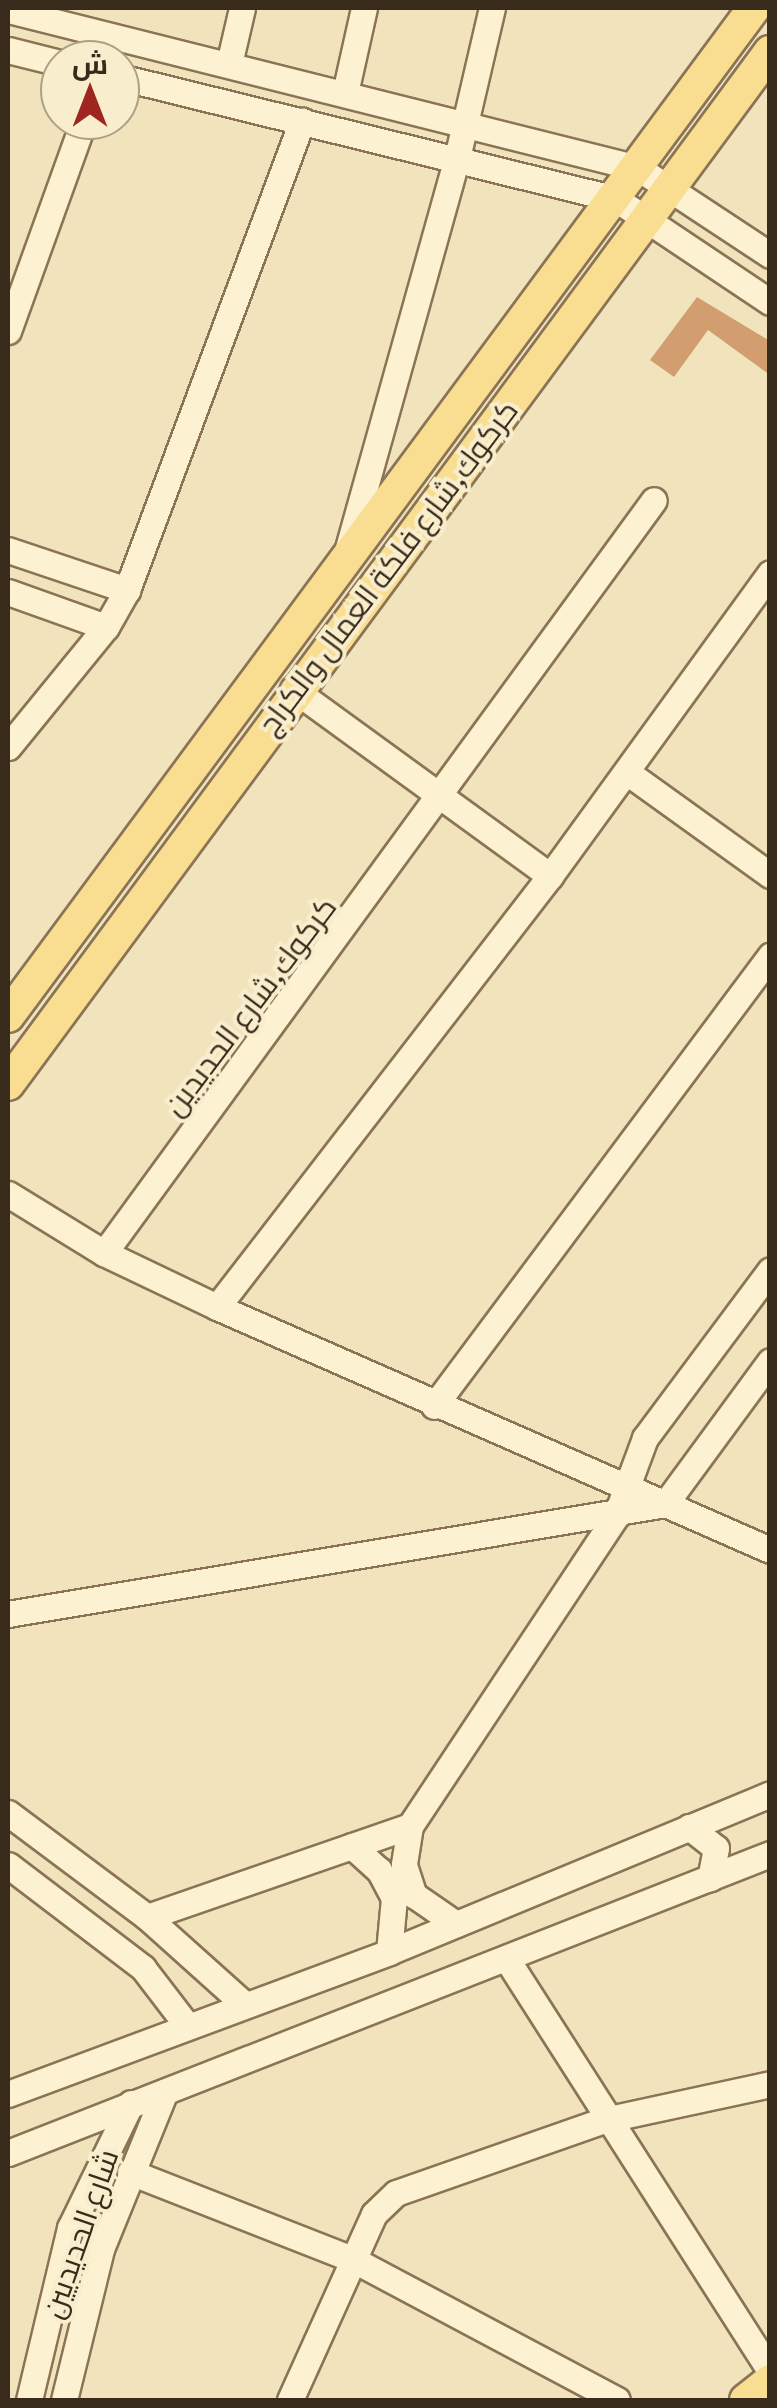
<!DOCTYPE html>
<meta charset="utf-8">
<style>
body{margin:0}
#map{position:relative;width:777px;height:2408px;overflow:hidden;background:#f1e4bd;font-family:Literata,Cairo,serif}
div>[style]{position:absolute}
.building>*{inset:0;background:#d39e6f}
.roads{filter:drop-shadow(2px 0 #8b7455) drop-shadow(-2px 0 #8b7455) drop-shadow(0 2px #8b7455) drop-shadow(0 -2px #8b7455)}
.minor>*{height:25px;margin:-12.5px;padding:0 12.5px;transform-origin:12.5px;border-radius:12.5px;background:#fcf1d1}
.major>*{height:32px;margin:-16px;padding:0 16px;transform-origin:16px;border-radius:16px;background:#f9dd91}
span{translate:-50% -50%;white-space:nowrap;text-align:center;line-height:1.15;-webkit-text-stroke:8px #f8eecd;paint-order:stroke}
.street-label{font-size:30px;color:#392b1b}
.frame{position:absolute;inset:0;border:10px solid #392b1b;pointer-events:none}
.north{position:absolute;left:40px;top:40px;width:100px;height:100px;box-sizing:border-box;background:#f8eecd;border:2px solid #aca086;border-radius:50%;rotate:0deg;font-size:28px;font-weight:700;line-height:40px;text-align:center;color:#392b1b}
.north::after{content:'';display:block;margin:auto;width:35px;height:45px;background:#9f2520;clip-path:polygon(50% 0,100% 100%,50% 72%,0 100%)}
</style>
<div id="map">
<div class="building">
<i style="clip-path:polygon(697px 297px,770px 341px,770px 375px,708px 330px,674px 377px,650px 360px)"></i>
</div>
<div class="roads">
<div class="minor">
<i style="left:8px;top:10px;width:650px;rotate:14.08deg"></i>
<i style="left:638px;top:168px;width:158px;rotate:33.4deg"></i>
<i style="left:8px;top:50px;width:54px;rotate:14deg"></i>
<i style="left:229px;top:64px;width:57px;rotate:-76.9deg"></i>
<i style="left:120px;top:77px;width:511px;rotate:13.82deg"></i>
<i style="left:616px;top:199px;width:185px;rotate:33.8deg"></i>
<i style="left:345px;top:93px;width:87px;rotate:-77.4deg"></i>
<i style="left:8px;top:331px;width:224px;rotate:-70.2deg"></i>
<i style="left:348px;top:548px;width:405px;rotate:-74.4deg"></i>
<i style="left:457px;top:158px;width:154px;rotate:-76.9deg"></i>
<i style="left:8px;top:550px;width:126px;rotate:18.6deg"></i>
<i style="left:8px;top:592px;width:104px;rotate:19.7deg"></i>
<i style="left:293px;top:689px;width:318px;rotate:36deg"></i>
<i style="left:8px;top:747px;width:155px;rotate:-50.8deg"></i>
<i style="left:106px;top:627px;width:43px;rotate:-60.4deg"></i>
<i style="left:127px;top:590px;width:501px;rotate:-69.54deg"></i>
<i style="left:628px;top:773px;width:175px;rotate:35.7deg"></i>
<i style="left:8px;top:1194px;width:113px;rotate:31.6deg"></i>
<i style="left:104px;top:1253px;width:125px;rotate:25.5deg"></i>
<i style="left:217px;top:1307px;width:604px;rotate:23.72deg"></i>
<i style="left:104px;top:1253px;width:932px;rotate:-53.86deg"></i>
<i style="left:217px;top:1307px;width:545px;rotate:-52.31deg"></i>
<i style="left:550px;top:876px;width:374px;rotate:-54deg"></i>
<i style="left:434px;top:1406px;width:562px;rotate:-53.25deg"></i>
<i style="left:8px;top:1614px;width:666px;rotate:-9.5deg"></i>
<i style="left:665px;top:1504px;width:177px;rotate:-53.7deg"></i>
<i style="left:8px;top:1813px;width:174px;rotate:36.8deg"></i>
<i style="left:147px;top:1917px;width:129px;rotate:41.9deg"></i>
<i style="left:410px;top:1826px;width:39px;rotate:99deg"></i>
<i style="left:404px;top:1865px;width:32px;rotate:72deg"></i>
<i style="left:414px;top:1895px;width:51px;rotate:34.6deg"></i>
<i style="left:689px;top:1827px;width:34px;rotate:38deg"></i>
<i style="left:716px;top:1848px;width:31px;rotate:101deg"></i>
<i style="left:352px;top:1846px;width:36px;rotate:42deg"></i>
<i style="left:379px;top:1870px;width:32px;rotate:62deg"></i>
<i style="left:394px;top:1898px;width:54px;rotate:95.3deg"></i>
<i style="left:8px;top:1865px;width:170px;rotate:37.3deg"></i>
<i style="left:143px;top:1968px;width:71px;rotate:52.5deg"></i>
<i style="left:147px;top:1917px;width:278px;rotate:-19.1deg"></i>
<i style="left:410px;top:1826px;width:372px;rotate:-56.4deg"></i>
<i style="left:616px;top:1516px;width:83px;rotate:-69.6deg"></i>
<i style="left:645px;top:1438px;width:209px;rotate:-53.3deg"></i>
<i style="left:508px;top:1961px;width:486px;rotate:57.4deg"></i>
<i style="left:8px;top:2094px;width:407px;rotate:-20.4deg"></i>
<i style="left:389px;top:1952px;width:412px;rotate:-22.5deg"></i>
<i style="left:8px;top:2153px;width:819px;rotate:-21.42deg"></i>
<i style="left:130px;top:2172px;width:238px;rotate:21.4deg"></i>
<i style="left:352px;top:2259px;width:300px;rotate:28deg"></i>
<i style="left:29px;top:2400px;width:177px;rotate:-76.6deg"></i>
<i style="left:70px;top:2228px;width:139px;rotate:-64deg"></i>
<i style="left:64px;top:2400px;width:155px;rotate:-76.2deg"></i>
<i style="left:101px;top:2249px;width:170px;rotate:-67.9deg"></i>
<i style="left:290px;top:2400px;width:204px;rotate:-65.7deg"></i>
<i style="left:374px;top:2214px;width:30px;rotate:-44deg"></i>
<i style="left:396px;top:2193px;width:220px;rotate:-19.3deg"></i>
<i style="left:604px;top:2120px;width:170px;rotate:-12.2deg"></i>
</div>
<div class="major">
<i style="left:8px;top:1016px;width:1254px;rotate:-53.5deg"></i>
<i style="left:8px;top:1084px;width:1283px;rotate:-53.56deg"></i>
<i style="left:746px;top:2400px;width:31px;rotate:-38deg"></i>
</div>
</div>
<div class="street-label">
<span style="left:386px;top:566px;rotate:-53deg">كركوك,شارع فلكة العمال والكراج</span>
<span style="left:248px;top:1005px;rotate:-53deg">كركوك,شارع الحديدين</span>
<span style="left:78px;top:2233px;rotate:-71deg">شارع الحديديين</span>
</div>
<div class="frame"></div>
<div class="north">ش</div>
</div>
